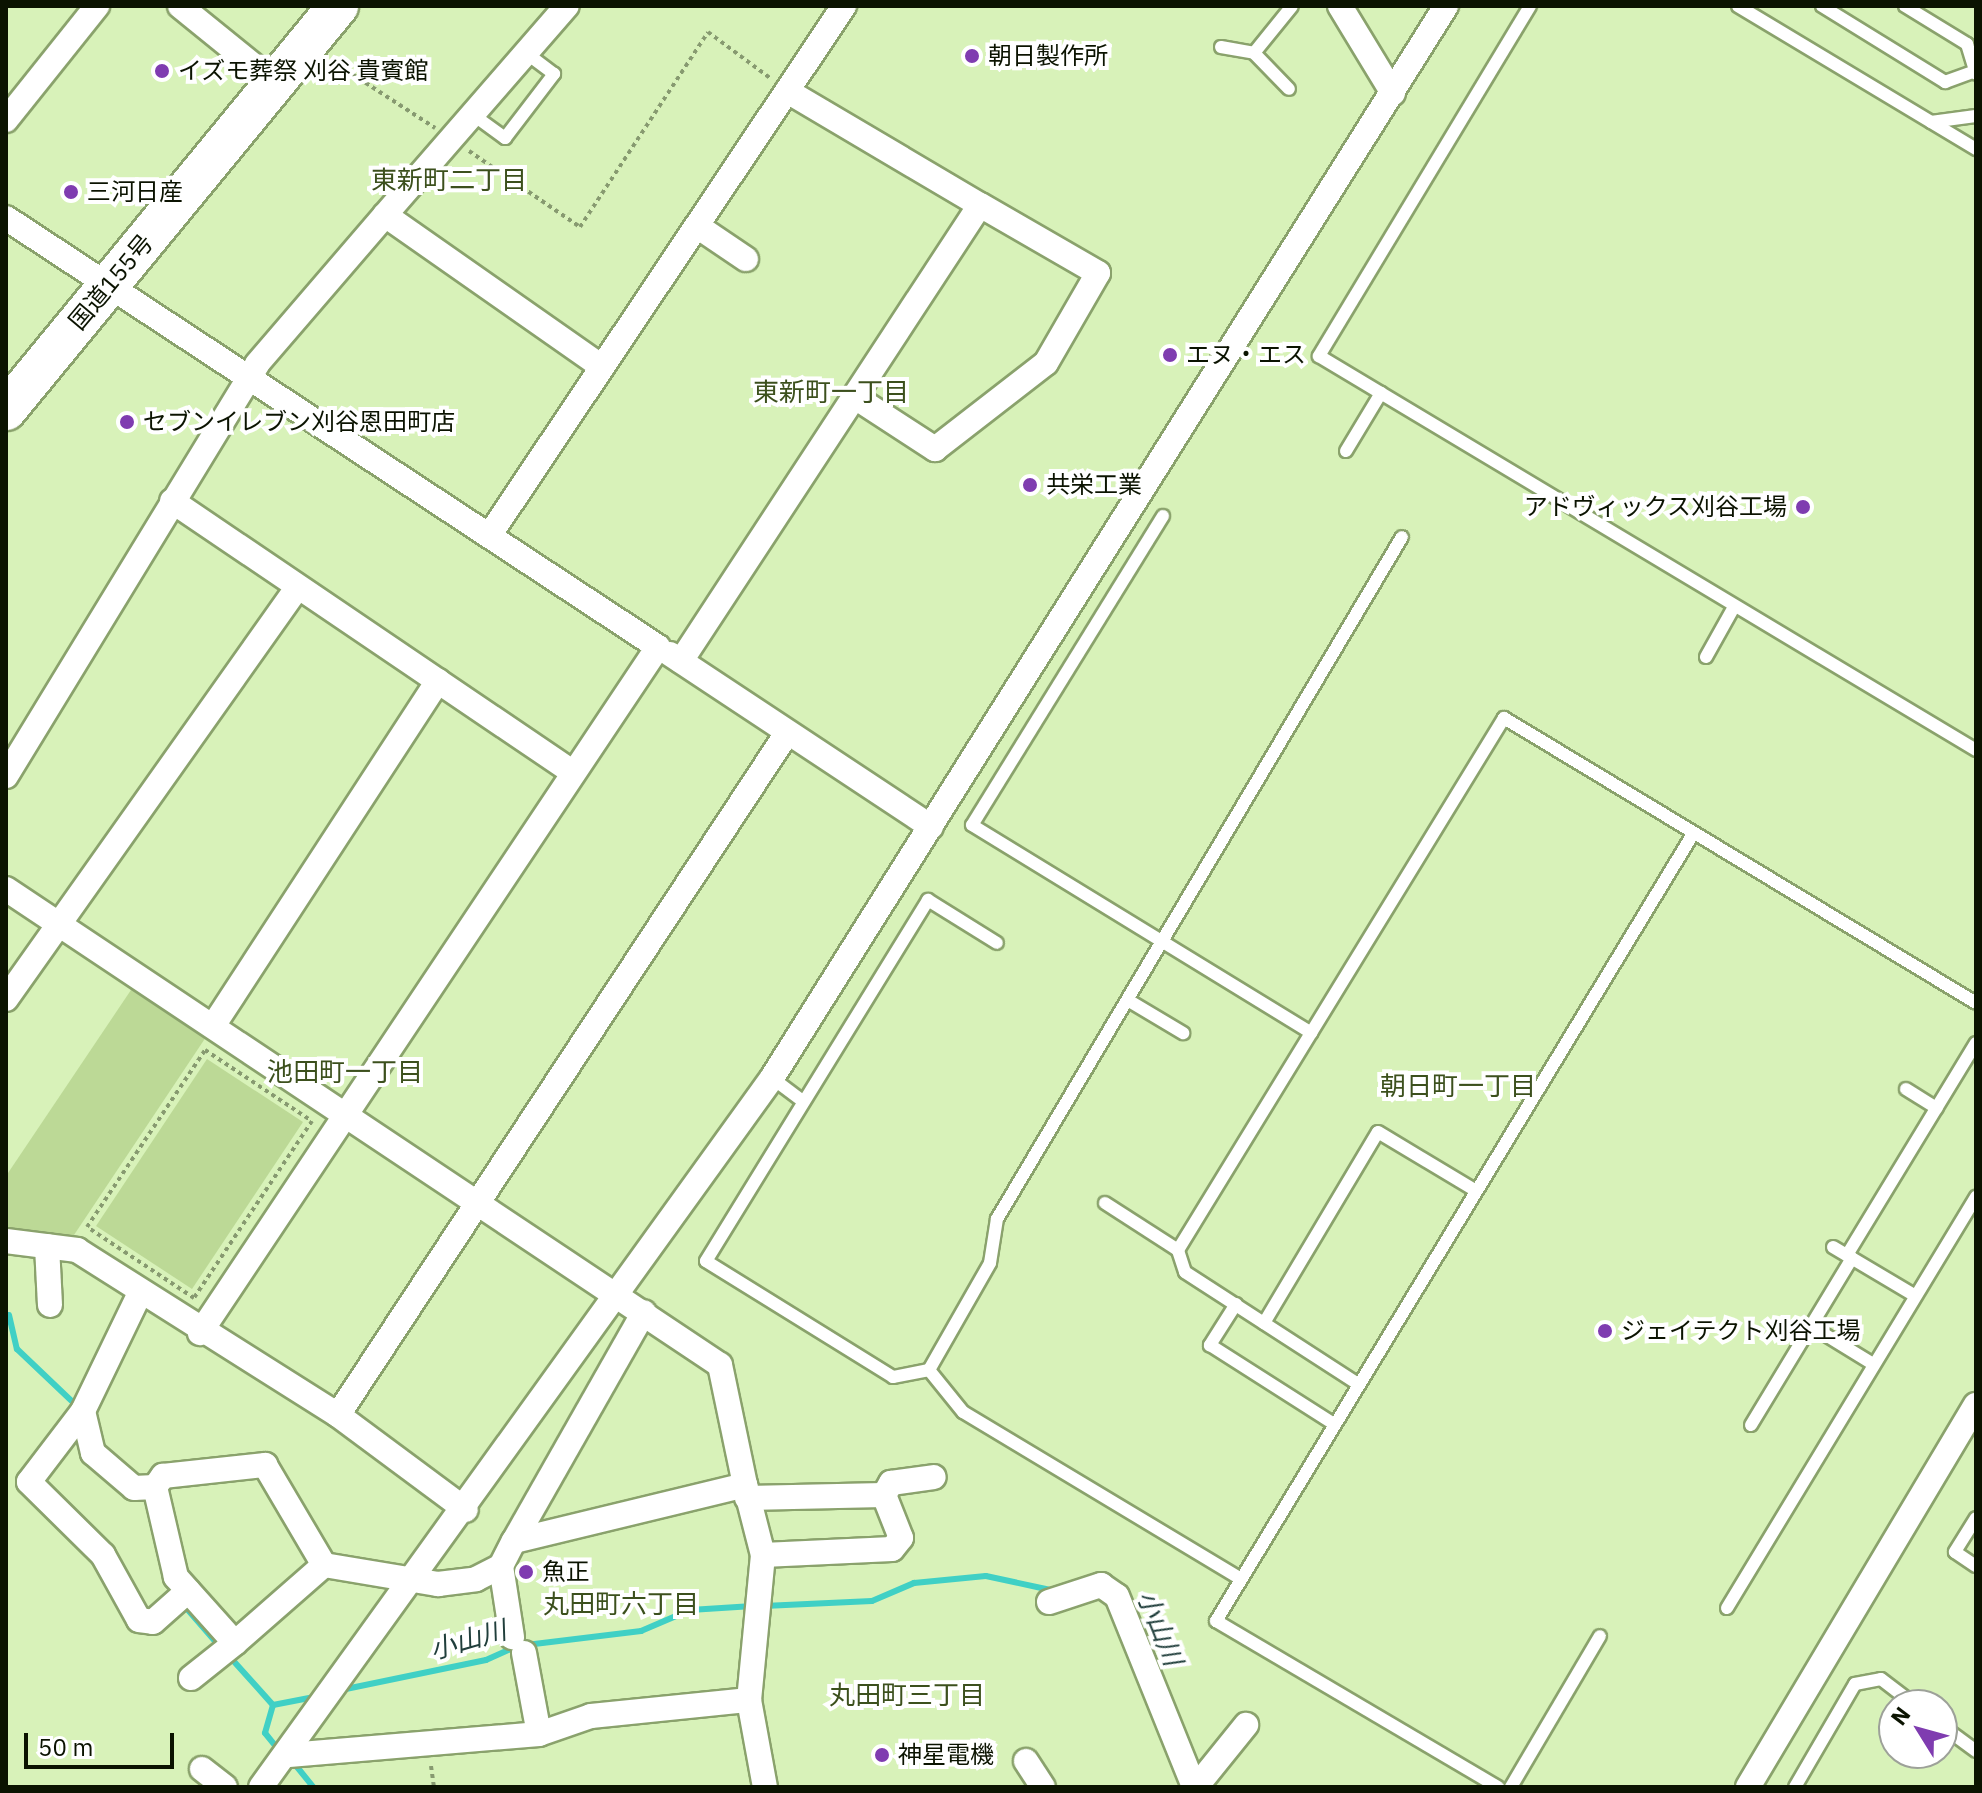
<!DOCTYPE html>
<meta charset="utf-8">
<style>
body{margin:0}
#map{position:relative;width:1982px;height:1793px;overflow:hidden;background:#d8f2b9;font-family:"IBM Plex Sans","Noto Sans JP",sans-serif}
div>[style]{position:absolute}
.green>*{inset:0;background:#bcd996}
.stream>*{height:6px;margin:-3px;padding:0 3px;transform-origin:3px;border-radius:3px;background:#40d0c5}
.path>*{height:4px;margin-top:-2px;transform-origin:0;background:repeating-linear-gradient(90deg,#879a70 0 4px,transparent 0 8px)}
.roads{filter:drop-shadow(2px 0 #8aa26c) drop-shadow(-2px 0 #8aa26c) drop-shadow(0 2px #8aa26c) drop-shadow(0 -2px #8aa26c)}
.service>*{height:12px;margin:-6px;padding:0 6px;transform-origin:6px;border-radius:6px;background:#fff}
.minor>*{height:24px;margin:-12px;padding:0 12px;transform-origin:12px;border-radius:12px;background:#fff}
.trunk>*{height:40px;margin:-20px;padding:0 20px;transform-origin:20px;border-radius:20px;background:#fff}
.dots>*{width:22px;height:22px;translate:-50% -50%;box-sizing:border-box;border:4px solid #fff;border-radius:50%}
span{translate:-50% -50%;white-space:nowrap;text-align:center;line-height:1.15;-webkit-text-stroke:8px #fff;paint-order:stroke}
.poi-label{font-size:24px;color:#0b1301}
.left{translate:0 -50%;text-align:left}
.right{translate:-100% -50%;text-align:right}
.street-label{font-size:24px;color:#0b1301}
.neighbourhood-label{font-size:26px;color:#3c501d}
.water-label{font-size:26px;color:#203e3b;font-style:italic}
.frame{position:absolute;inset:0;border:8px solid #0b1301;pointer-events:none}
.north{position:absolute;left:1878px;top:1689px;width:80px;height:80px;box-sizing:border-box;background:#fff;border:2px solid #9da199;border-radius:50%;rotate:307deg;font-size:22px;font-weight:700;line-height:32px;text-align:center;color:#0b1301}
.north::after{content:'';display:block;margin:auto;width:28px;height:36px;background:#7f3cb0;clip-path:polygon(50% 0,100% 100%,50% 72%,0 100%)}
.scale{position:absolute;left:24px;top:1733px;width:150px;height:36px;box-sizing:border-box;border:4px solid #0b1301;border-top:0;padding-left:10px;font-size:24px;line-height:28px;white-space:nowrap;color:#0b1301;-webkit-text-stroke:6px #fff;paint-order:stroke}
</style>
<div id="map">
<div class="green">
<i style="clip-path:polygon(133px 987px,206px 1037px,70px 1241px,6px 1232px,6px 1176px)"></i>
<i style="clip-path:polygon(207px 1059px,303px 1122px,192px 1289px,96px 1226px)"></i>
</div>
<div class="stream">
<i style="left:9px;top:1315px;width:35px;rotate:77deg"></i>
<i style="left:17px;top:1349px;width:84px;rotate:43.6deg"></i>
<i style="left:181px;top:1602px;width:61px;rotate:49deg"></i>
<i style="left:764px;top:1606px;width:108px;rotate:-2.7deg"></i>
<i style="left:872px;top:1601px;width:46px;rotate:-23.2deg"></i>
<i style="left:914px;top:1583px;width:72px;rotate:-5.6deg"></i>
<i style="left:986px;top:1576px;width:66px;rotate:12.2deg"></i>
<i style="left:526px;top:1645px;width:116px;rotate:-6.9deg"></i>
<i style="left:641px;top:1631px;width:53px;rotate:-23.2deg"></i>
<i style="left:690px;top:1610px;width:63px;rotate:-3.6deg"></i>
<i style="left:229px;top:1656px;width:66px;rotate:48.1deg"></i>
<i style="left:273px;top:1705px;width:42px;rotate:-11deg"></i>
<i style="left:341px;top:1690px;width:148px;rotate:-11.7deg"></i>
<i style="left:486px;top:1660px;width:32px;rotate:-24deg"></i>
<i style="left:273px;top:1705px;width:29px;rotate:106deg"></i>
<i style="left:265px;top:1733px;width:22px;rotate:51deg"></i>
<i style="left:293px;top:1762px;width:32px;rotate:51deg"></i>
</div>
<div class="path">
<i style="left:332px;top:61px;width:123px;rotate:33deg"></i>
<i style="left:469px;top:151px;width:135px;rotate:34.4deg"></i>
<i style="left:580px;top:227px;width:233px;rotate:-56.7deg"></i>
<i style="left:708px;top:32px;width:77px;rotate:36.6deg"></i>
<i style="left:205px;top:1050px;width:128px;rotate:33.6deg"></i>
<i style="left:312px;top:1121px;width:213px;rotate:123.7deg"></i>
<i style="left:194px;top:1298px;width:128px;rotate:-146.4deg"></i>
<i style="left:87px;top:1227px;width:213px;rotate:-56.3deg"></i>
<i style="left:431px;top:1766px;width:21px;rotate:82deg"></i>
</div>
<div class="roads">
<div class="service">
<i style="left:1530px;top:6px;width:409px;rotate:121.1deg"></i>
<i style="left:1319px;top:356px;width:766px;rotate:30.95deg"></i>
<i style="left:1738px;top:6px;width:278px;rotate:31deg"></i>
<i style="left:1822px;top:6px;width:145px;rotate:31.7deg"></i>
<i style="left:1945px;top:82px;width:29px;rotate:-20deg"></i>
<i style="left:1905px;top:6px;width:73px;rotate:31.5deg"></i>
<i style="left:1967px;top:44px;width:31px;rotate:73deg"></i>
<i style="left:1221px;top:47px;width:34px;rotate:10deg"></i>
<i style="left:1254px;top:53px;width:50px;rotate:45.8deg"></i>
<i style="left:1254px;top:53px;width:60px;rotate:-51deg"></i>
<i style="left:472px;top:114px;width:41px;rotate:36deg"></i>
<i style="left:505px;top:138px;width:81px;rotate:-52.6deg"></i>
<i style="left:554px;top:74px;width:36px;rotate:-143deg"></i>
<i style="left:1931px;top:122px;width:45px;rotate:-7.6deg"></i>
<i style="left:1346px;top:451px;width:68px;rotate:-58.9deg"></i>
<i style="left:1163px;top:516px;width:363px;rotate:121.7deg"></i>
<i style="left:972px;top:825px;width:398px;rotate:31.5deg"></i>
<i style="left:1706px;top:657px;width:57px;rotate:-60.8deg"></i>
<i style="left:1131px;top:1002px;width:61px;rotate:30.8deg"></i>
<i style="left:772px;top:1078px;width:39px;rotate:37deg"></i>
<i style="left:1906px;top:1089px;width:36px;rotate:32deg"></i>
<i style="left:1105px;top:1203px;width:87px;rotate:32.8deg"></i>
<i style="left:1833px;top:1247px;width:94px;rotate:30.7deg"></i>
<i style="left:1847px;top:1255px;width:248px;rotate:-58.7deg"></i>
<i style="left:1236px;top:1304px;width:49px;rotate:122.4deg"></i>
<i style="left:1210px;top:1345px;width:147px;rotate:32.5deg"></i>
<i style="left:1264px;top:1323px;width:222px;rotate:-59.2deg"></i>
<i style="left:1378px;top:1132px;width:114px;rotate:31deg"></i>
<i style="left:1811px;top:1326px;width:73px;rotate:31.5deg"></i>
<i style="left:929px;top:1370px;width:37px;rotate:169deg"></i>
<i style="left:893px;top:1377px;width:220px;rotate:-148.2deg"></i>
<i style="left:706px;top:1261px;width:424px;rotate:-58.4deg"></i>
<i style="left:928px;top:900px;width:81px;rotate:31.9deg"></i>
<i style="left:1358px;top:1384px;width:206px;rotate:-147.1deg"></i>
<i style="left:1185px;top:1272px;width:23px;rotate:-108deg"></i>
<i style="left:1178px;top:1250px;width:624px;rotate:-58.5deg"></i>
<i style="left:1504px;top:718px;width:551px;rotate:31.12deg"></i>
<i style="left:1751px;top:1425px;width:195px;rotate:-58.8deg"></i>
<i style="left:1976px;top:1518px;width:40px;rotate:122deg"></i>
<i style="left:1955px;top:1552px;width:25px;rotate:34deg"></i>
<i style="left:1241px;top:1579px;width:324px;rotate:-149deg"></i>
<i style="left:963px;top:1412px;width:54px;rotate:-129deg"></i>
<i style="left:929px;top:1370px;width:123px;rotate:-60.3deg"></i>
<i style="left:990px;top:1263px;width:45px;rotate:-81deg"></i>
<i style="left:997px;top:1219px;width:793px;rotate:-59.3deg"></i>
<i style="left:1727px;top:1608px;width:481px;rotate:-58.8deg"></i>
<i style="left:1942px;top:1726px;width:42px;rotate:36.3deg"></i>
<i style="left:1498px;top:1787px;width:327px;rotate:-149.5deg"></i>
<i style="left:1216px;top:1621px;width:920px;rotate:-58.78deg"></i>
<i style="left:1511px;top:1787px;width:175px;rotate:-59.5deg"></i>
<i style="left:1795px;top:1787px;width:119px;rotate:-59.8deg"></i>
<i style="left:1855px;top:1684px;width:26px;rotate:-11deg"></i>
<i style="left:1881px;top:1679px;width:43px;rotate:37.4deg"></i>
</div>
<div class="minor">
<i style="left:180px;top:6px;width:95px;rotate:39deg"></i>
<i style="left:1340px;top:6px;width:102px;rotate:58.7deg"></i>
<i style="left:6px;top:120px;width:146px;rotate:-51.4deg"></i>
<i style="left:385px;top:215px;width:277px;rotate:-49deg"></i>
<i style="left:6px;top:218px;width:780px;rotate:33.34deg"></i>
<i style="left:658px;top:647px;width:825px;rotate:123.73deg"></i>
<i style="left:697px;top:226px;width:59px;rotate:34deg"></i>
<i style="left:858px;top:399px;width:92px;rotate:33deg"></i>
<i style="left:935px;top:449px;width:140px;rotate:-37.8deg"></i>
<i style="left:1046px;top:363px;width:104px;rotate:-60deg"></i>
<i style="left:1098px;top:273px;width:136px;rotate:-150deg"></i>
<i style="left:172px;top:501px;width:484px;rotate:34.1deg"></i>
<i style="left:489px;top:536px;width:638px;rotate:-56.19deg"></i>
<i style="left:670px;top:654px;width:313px;rotate:33.5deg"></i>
<i style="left:681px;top:661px;width:545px;rotate:-56.75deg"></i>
<i style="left:980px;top:205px;width:224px;rotate:-149.4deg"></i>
<i style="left:6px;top:776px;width:482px;rotate:-58.6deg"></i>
<i style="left:257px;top:364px;width:196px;rotate:-49.3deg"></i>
<i style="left:385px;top:215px;width:265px;rotate:35deg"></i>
<i style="left:6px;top:889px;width:858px;rotate:33.69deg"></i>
<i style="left:720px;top:1365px;width:123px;rotate:78.2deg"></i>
<i style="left:6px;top:999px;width:504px;rotate:-54.7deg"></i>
<i style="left:213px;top:1026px;width:412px;rotate:-56.9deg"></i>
<i style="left:6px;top:1241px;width:72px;rotate:7.2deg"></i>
<i style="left:77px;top:1250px;width:309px;rotate:32.3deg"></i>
<i style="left:338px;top:1415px;width:159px;rotate:36.6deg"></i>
<i style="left:47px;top:1246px;width:59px;rotate:87.1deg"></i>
<i style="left:83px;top:1411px;width:131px;rotate:-64.2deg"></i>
<i style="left:338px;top:1415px;width:813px;rotate:-56.64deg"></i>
<i style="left:155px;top:1487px;width:21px;rotate:177deg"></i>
<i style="left:134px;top:1488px;width:54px;rotate:-139.5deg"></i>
<i style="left:93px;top:1453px;width:43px;rotate:-103.4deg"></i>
<i style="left:83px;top:1411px;width:89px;rotate:127.3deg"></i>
<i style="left:29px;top:1482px;width:104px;rotate:44.6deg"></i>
<i style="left:103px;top:1555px;width:74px;rotate:61deg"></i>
<i style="left:139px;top:1620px;width:14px;rotate:8deg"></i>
<i style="left:153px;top:1622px;width:47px;rotate:-41.5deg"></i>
<i style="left:884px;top:1495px;width:14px;rotate:-60deg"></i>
<i style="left:891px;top:1483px;width:43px;rotate:-7.9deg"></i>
<i style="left:747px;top:1498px;width:137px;rotate:-1.3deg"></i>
<i style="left:884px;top:1495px;width:46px;rotate:68.4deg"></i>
<i style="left:901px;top:1538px;width:14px;rotate:129deg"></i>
<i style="left:892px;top:1549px;width:129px;rotate:177.3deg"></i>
<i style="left:514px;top:1541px;width:263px;rotate:-60.4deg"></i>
<i style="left:324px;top:1565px;width:118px;rotate:138.8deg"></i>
<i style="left:235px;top:1643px;width:89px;rotate:-131.8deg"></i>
<i style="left:176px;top:1577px;width:92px;rotate:-103.1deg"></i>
<i style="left:155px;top:1487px;width:14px;rotate:-54deg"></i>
<i style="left:163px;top:1476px;width:103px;rotate:-6.2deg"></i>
<i style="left:265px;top:1465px;width:116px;rotate:59.5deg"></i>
<i style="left:324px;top:1565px;width:116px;rotate:9.5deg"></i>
<i style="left:438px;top:1584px;width:38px;rotate:-7deg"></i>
<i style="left:476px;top:1579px;width:28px;rotate:-27deg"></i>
<i style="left:501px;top:1566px;width:28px;rotate:-63deg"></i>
<i style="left:514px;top:1541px;width:238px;rotate:-13.6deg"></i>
<i style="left:745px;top:1485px;width:72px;rotate:75.6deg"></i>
<i style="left:763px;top:1555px;width:146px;rotate:95.5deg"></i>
<i style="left:749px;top:1700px;width:88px;rotate:79.6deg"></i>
<i style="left:501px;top:1566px;width:72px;rotate:81.2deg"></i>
<i style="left:1049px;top:1602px;width:55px;rotate:-18.1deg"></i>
<i style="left:1101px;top:1585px;width:19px;rotate:35deg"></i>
<i style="left:1117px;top:1596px;width:206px;rotate:68deg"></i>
<i style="left:524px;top:1653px;width:82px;rotate:79.5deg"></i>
<i style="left:191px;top:1678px;width:56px;rotate:-38.5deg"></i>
<i style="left:289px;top:1755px;width:251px;rotate:-4.8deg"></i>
<i style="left:539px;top:1734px;width:55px;rotate:-19.1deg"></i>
<i style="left:591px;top:1716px;width:159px;rotate:-5.8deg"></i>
<i style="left:1026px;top:1761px;width:31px;rotate:57deg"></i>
<i style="left:202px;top:1769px;width:29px;rotate:38deg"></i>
<i style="left:261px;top:1787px;width:874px;rotate:-54.22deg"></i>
<i style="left:772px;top:1078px;width:1266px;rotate:-57.84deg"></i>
<i style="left:1196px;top:1787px;width:80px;rotate:-51.1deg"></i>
<i style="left:1748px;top:1787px;width:445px;rotate:-59.2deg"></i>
</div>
<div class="trunk">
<i style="left:6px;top:410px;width:523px;rotate:-50.59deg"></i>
</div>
</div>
<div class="dots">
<i style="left:972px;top:56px;background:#7f3cb0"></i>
<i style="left:162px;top:71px;background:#7f3cb0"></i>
<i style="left:71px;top:192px;background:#7f3cb0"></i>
<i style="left:1170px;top:355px;background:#7f3cb0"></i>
<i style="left:127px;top:422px;background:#7f3cb0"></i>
<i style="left:1030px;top:485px;background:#7f3cb0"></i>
<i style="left:1803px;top:507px;background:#7f3cb0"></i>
<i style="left:1605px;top:1331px;background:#7f3cb0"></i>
<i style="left:526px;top:1572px;background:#7f3cb0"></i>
<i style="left:882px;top:1755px;background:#7f3cb0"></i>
</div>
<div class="poi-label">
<span class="left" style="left:988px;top:56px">朝日製作所</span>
<span class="left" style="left:178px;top:71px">イズモ葬祭 刈谷 貴賓館</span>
<span class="left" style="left:87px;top:192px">三河日産</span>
<span class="left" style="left:1186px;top:355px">エヌ・エス</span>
<span class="left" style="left:143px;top:422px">セブンイレブン刈谷恩田町店</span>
<span class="left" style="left:1046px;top:485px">共栄工業</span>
<span class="right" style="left:1787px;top:507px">アドヴィックス刈谷工場</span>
<span class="left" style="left:1621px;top:1331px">ジェイテクト刈谷工場</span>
<span class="left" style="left:542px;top:1572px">魚正</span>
<span class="left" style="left:898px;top:1755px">神星電機</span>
</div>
<div class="street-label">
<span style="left:111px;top:282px;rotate:-50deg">国道155号</span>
</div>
<div class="neighbourhood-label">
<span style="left:449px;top:180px">東新町二丁目</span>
<span style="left:831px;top:392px">東新町一丁目</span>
<span style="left:345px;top:1072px">池田町一丁目</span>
<span style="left:1458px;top:1086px">朝日町一丁目</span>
<span style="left:621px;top:1604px">丸田町六丁目</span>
<span style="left:907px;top:1695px">丸田町三丁目</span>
</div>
<div class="water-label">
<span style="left:1160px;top:1628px;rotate:68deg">小山川</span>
<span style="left:468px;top:1640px;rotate:-16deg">小山川</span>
</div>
<div class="frame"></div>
<div class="north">N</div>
<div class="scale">50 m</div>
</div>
